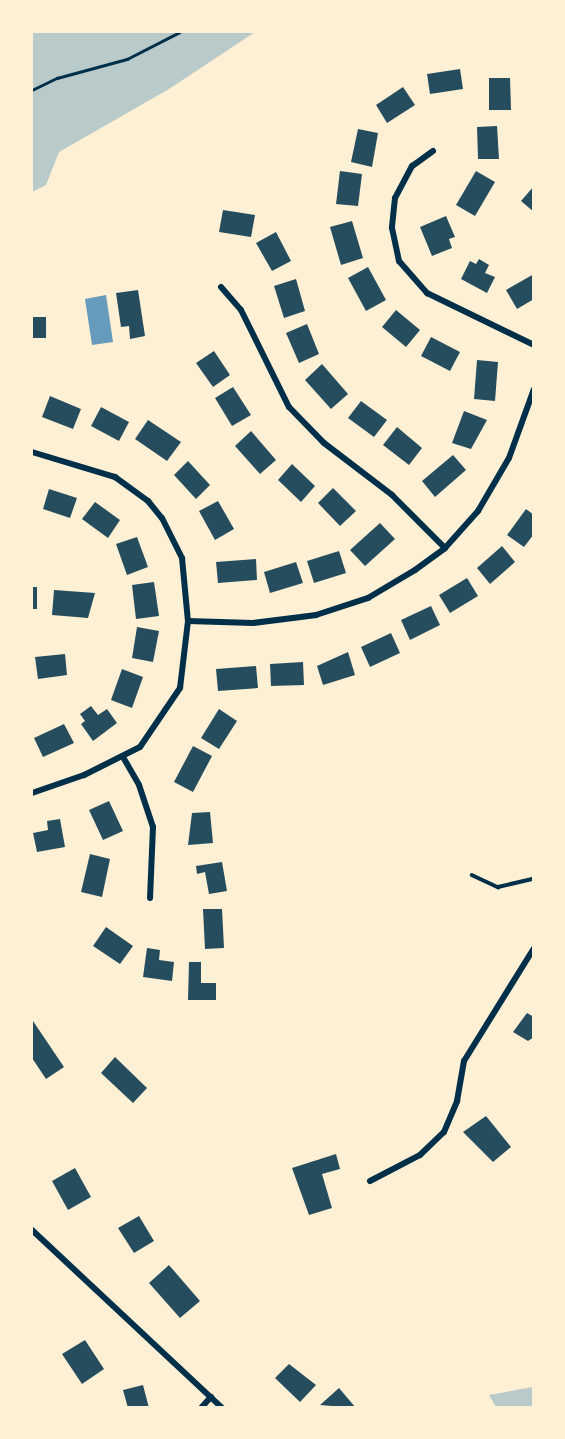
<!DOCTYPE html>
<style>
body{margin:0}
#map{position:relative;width:565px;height:1439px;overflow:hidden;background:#fdf0d5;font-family:"PT Sans Narrow",sans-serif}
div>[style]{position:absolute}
.green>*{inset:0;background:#b9caca}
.water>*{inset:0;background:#669bbc}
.building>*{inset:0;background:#264d5e}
.path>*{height:2.5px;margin:-1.25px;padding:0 1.25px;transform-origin:1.25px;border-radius:1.25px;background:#003049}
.service>*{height:3.5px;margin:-1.75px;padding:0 1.75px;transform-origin:1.75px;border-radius:1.75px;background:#003049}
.minor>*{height:6px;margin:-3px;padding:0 3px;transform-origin:3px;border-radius:3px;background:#003049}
span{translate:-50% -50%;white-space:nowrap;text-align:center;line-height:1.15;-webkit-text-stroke:7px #fdf0d5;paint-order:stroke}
.frame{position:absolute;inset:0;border:33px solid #fdf0d5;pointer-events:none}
</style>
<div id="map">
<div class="green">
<i style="clip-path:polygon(32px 32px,255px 32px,169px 89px,59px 152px,46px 185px,32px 192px)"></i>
<i style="clip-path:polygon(533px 1387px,533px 1407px,496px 1407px,489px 1395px)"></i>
</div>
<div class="water">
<i style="clip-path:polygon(106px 295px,113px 342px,92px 345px,85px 299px)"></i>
</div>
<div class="building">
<i style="clip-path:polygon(460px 69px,463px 89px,430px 94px,427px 74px)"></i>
<i style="clip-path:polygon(489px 78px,510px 78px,511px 110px,489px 110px)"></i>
<i style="clip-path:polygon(403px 87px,415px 105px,387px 123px,376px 105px)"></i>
<i style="clip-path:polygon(497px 126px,499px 159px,478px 159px,477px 127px)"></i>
<i style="clip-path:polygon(358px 129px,378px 133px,372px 167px,351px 162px)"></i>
<i style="clip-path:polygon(340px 171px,362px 174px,358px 206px,336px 204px)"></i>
<i style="clip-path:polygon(476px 171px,495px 182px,475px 216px,456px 205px)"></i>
<i style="clip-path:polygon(534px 186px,534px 212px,521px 201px)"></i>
<i style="clip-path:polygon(223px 210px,255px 215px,251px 237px,219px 232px)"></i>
<i style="clip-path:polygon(446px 216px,455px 237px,449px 239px,452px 248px,432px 256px,420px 227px)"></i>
<i style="clip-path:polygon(352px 221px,363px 258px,341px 265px,330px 227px)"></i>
<i style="clip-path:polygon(276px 232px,291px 261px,272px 271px,256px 243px)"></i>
<i style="clip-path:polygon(479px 259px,489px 265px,485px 273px,495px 277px,487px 293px,461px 279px,470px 261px,476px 264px)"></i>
<i style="clip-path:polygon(368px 267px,386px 300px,366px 311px,348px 278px)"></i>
<i style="clip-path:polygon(534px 274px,534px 299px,517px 309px,506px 290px)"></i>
<i style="clip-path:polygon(296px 279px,305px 311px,284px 318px,274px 286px)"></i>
<i style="clip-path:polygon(138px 290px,145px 336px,130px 339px,129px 326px,121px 327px,116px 293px)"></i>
<i style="clip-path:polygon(396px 310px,420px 330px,406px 347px,382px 327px)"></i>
<i style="clip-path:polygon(32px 317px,46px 317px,46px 338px,32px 338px)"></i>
<i style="clip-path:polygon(307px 324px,319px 354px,299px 363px,286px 333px)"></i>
<i style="clip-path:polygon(431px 337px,460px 352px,450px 371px,421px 356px)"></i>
<i style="clip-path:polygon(214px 351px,230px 375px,213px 387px,196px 363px)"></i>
<i style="clip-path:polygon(477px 360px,498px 362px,495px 401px,474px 399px)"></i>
<i style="clip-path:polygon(322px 364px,348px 394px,331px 409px,305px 380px)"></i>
<i style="clip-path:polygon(233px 387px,251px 415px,232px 426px,215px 398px)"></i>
<i style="clip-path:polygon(50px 396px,81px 409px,73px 429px,42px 417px)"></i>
<i style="clip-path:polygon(361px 401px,387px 420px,374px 437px,348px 418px)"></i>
<i style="clip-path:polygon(101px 407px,129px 422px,119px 441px,91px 426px)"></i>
<i style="clip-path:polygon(464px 411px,487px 420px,471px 449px,452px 443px)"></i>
<i style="clip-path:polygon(148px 420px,181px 442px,167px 461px,135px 439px)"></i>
<i style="clip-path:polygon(397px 427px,422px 448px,409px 465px,383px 445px)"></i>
<i style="clip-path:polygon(251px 431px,276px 460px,260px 474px,235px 446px)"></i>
<i style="clip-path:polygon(453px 455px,466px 470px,435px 497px,422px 481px)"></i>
<i style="clip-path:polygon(188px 461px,210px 485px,196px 499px,174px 475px)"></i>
<i style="clip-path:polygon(292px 464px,315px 486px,301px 502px,278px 480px)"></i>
<i style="clip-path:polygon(333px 488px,356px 511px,340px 526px,318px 503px)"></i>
<i style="clip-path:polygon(49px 489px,77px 498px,70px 518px,43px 509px)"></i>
<i style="clip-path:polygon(218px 501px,234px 529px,215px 540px,199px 511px)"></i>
<i style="clip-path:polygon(95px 502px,120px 520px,108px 538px,82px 519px)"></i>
<i style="clip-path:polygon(526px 509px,534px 515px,534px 534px,524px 547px,507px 535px)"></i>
<i style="clip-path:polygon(380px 523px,395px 539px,365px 566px,350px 550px)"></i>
<i style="clip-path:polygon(137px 537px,148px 567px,127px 575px,116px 544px)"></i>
<i style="clip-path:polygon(502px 546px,515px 562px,490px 584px,477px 568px)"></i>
<i style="clip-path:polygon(339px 551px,346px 573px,314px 583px,307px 561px)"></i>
<i style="clip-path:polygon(256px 559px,257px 580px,218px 583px,216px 562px)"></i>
<i style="clip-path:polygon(296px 562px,303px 583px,270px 593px,264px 572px)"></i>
<i style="clip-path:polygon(467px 578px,478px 596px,450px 613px,439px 595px)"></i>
<i style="clip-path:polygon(154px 582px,159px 616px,136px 619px,132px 585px)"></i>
<i style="clip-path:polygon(32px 587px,37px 587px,37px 609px,32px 609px)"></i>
<i style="clip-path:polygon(54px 590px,95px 593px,88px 618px,52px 615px)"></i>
<i style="clip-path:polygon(431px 606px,440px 625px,410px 640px,401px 620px)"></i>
<i style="clip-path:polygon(137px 627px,159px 631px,153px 662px,132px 658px)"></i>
<i style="clip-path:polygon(391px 633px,400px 653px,370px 667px,361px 647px)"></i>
<i style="clip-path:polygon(348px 652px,355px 675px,323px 685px,317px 666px)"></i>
<i style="clip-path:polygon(65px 654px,67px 675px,38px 679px,35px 657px)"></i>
<i style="clip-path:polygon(303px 662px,304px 685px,271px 686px,270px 664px)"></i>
<i style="clip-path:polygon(256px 666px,258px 688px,218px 691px,216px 669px)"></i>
<i style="clip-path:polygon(122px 669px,143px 677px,132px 708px,111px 700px)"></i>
<i style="clip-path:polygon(91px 706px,98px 715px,107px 709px,117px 723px,93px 741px,81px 724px,85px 721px,80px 714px)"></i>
<i style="clip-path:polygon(219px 709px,237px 721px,219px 749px,201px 738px)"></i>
<i style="clip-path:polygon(64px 724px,74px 743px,43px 757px,34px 738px)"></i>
<i style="clip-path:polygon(193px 746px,212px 756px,193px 792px,174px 782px)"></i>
<i style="clip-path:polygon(109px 801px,123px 831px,103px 840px,89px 810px)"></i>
<i style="clip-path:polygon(210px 812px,213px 843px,188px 845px,192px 813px)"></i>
<i style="clip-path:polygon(60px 819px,65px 847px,37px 852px,33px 833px,48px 830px,47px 821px)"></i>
<i style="clip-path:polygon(90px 854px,110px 859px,102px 897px,81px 892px)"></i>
<i style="clip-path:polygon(222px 862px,227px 891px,209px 894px,205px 872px,197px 874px,196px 866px)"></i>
<i style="clip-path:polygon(203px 909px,222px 909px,224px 948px,205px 949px)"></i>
<i style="clip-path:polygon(106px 927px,133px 946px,120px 964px,93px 946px)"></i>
<i style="clip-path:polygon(147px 948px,160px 950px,159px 960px,174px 962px,172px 981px,143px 977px)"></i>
<i style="clip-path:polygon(189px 962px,201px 962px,201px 983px,216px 983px,216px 1000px,188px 1000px)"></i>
<i style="clip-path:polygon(527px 1013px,534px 1017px,534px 1037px,528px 1041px,513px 1032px)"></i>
<i style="clip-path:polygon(33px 1021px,64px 1067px,46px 1079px,32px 1058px)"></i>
<i style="clip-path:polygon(115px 1057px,147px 1088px,133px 1103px,101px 1073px)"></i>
<i style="clip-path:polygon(486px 1116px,511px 1147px,493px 1162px,463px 1132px)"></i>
<i style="clip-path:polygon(336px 1154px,340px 1169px,322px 1174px,332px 1208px,309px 1215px,292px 1168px)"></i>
<i style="clip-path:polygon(75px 1168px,91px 1197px,68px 1210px,52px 1181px)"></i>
<i style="clip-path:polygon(139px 1216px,154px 1241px,134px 1253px,118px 1228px)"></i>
<i style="clip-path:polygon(169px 1265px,200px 1301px,180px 1318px,149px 1283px)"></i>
<i style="clip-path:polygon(85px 1340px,104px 1369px,82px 1384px,62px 1354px)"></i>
<i style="clip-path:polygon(289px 1364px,316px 1385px,300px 1402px,275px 1378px)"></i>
<i style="clip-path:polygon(143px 1385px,149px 1408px,128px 1408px,123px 1390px)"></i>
<i style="clip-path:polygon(339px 1388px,356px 1408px,320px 1405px)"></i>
</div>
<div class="path">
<i style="left:32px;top:90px;width:28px;rotate:-26deg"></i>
<i style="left:57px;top:78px;width:73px;rotate:-15.2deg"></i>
<i style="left:127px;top:59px;width:59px;rotate:-27deg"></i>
</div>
<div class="service">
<i style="left:472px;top:875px;width:29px;rotate:25deg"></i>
<i style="left:498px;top:887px;width:37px;rotate:-13deg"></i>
</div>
<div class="minor">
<i style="left:433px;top:151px;width:26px;rotate:144deg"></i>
<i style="left:412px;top:166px;width:36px;rotate:118deg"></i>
<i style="left:395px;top:198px;width:30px;rotate:96deg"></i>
<i style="left:392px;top:228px;width:34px;rotate:78deg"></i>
<i style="left:399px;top:261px;width:43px;rotate:48.8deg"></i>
<i style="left:427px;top:293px;width:119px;rotate:25.9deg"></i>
<i style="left:221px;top:287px;width:30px;rotate:49deg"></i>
<i style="left:241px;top:310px;width:108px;rotate:63.7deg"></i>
<i style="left:289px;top:407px;width:50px;rotate:45.8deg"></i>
<i style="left:324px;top:443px;width:86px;rotate:37.4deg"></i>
<i style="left:392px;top:495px;width:75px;rotate:45deg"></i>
<i style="left:32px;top:452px;width:87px;rotate:16.8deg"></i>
<i style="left:115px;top:477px;width:41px;rotate:36deg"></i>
<i style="left:148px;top:501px;width:22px;rotate:51deg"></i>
<i style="left:162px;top:518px;width:45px;rotate:63.4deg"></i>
<i style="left:182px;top:558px;width:63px;rotate:84.6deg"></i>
<i style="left:188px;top:621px;width:67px;rotate:96.8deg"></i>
<i style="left:180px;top:688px;width:71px;rotate:124.1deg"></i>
<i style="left:140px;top:747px;width:63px;rotate:153.4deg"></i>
<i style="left:84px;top:775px;width:55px;rotate:160.9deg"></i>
<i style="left:188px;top:621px;width:65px;rotate:1.8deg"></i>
<i style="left:253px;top:623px;width:64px;rotate:-7.2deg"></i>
<i style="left:316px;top:615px;width:55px;rotate:-18.1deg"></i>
<i style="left:368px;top:598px;width:55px;rotate:-30.8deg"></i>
<i style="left:415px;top:570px;width:37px;rotate:-36deg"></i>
<i style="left:445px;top:548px;width:50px;rotate:-48.3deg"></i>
<i style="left:478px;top:511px;width:61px;rotate:-59.7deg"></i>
<i style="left:509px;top:458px;width:73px;rotate:-70.1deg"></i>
<i style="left:123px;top:757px;width:32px;rotate:60deg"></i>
<i style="left:139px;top:785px;width:44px;rotate:71.6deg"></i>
<i style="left:153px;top:827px;width:71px;rotate:92.4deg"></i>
<i style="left:370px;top:1181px;width:56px;rotate:-27.5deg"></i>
<i style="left:420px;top:1155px;width:33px;rotate:-44deg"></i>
<i style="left:444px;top:1132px;width:34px;rotate:-67deg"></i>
<i style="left:457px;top:1101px;width:41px;rotate:-80.1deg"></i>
<i style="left:464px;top:1061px;width:133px;rotate:-58.2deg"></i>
<i style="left:32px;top:1230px;width:260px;rotate:43.1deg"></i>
<i style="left:201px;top:1408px;width:15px;rotate:-48deg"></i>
</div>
<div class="frame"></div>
</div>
